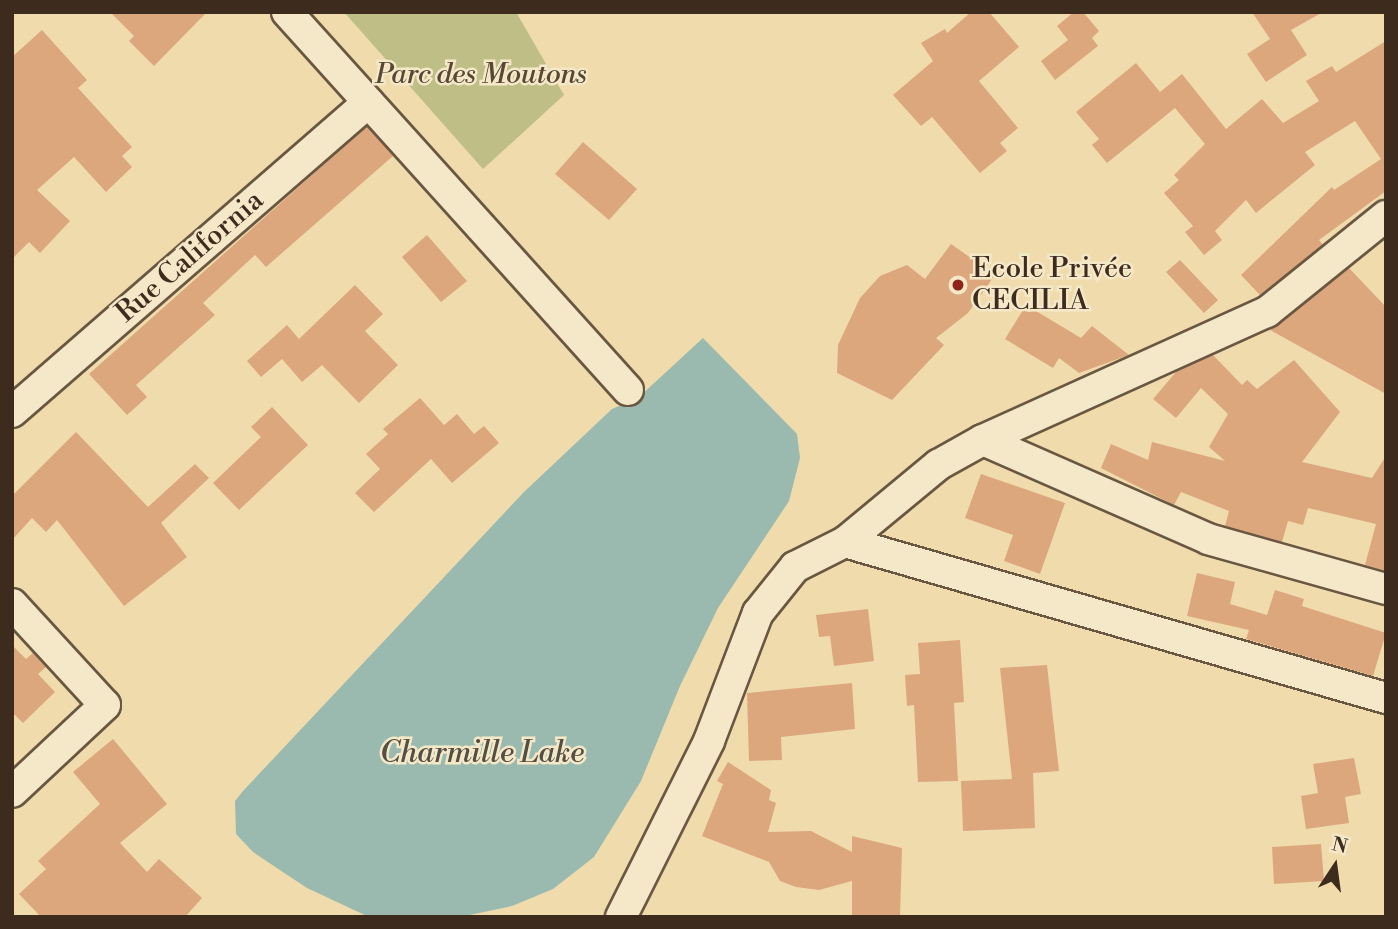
<!DOCTYPE html>
<meta charset="utf-8">
<style>
body{margin:0}
#map{position:relative;width:1398px;height:929px;overflow:hidden;background:#efdbac;font-family:"Libre Bodoni",serif}
div>[style]{position:absolute}
.green>*{inset:0;background:#bebe86}
.water>*{inset:0;background:#9abaaf}
.building>*{inset:0;background:#dda77e}
.roads{filter:drop-shadow(2px 0 #6a5742) drop-shadow(-2px 0 #6a5742) drop-shadow(0 2px #6a5742) drop-shadow(0 -2px #6a5742)}
.street>*{height:30px;margin:-15px;padding:0 15px;transform-origin:15px;border-radius:15px;background:#f5e8c9}
.dots>*{width:19px;height:19px;translate:-50% -50%;box-sizing:border-box;border:4px solid #f5e8c9;border-radius:50%}
span{translate:-50% -50%;white-space:nowrap;text-align:center;line-height:1.15;-webkit-text-stroke:5px #f5e8c9;paint-order:stroke}
.park-label{font-size:28px;color:#574833;font-style:italic}
.street-label{font-size:28px;color:#3d2b1e}
.poi-label{font-size:28px;color:#3d2b1e}
.left{translate:0 -50%;text-align:left}
.water-label{font-size:30px;color:#544f42;font-style:italic}
.frame{position:absolute;inset:0;border:14px solid #3d2b1e;pointer-events:none}
.north{position:absolute;left:1300px;top:831px;width:70px;height:70px;-webkit-text-stroke:5px #f5e8c9;paint-order:stroke;rotate:13deg;font-size:19px;font-weight:700;line-height:28px;text-align:center;color:#3d2b1e}
.north::after{content:'';display:block;margin:auto;width:24px;height:32px;background:#3d2b1e;clip-path:polygon(50% 0,100% 100%,50% 72%,0 100%)}
</style>
<div id="map">
<div class="green">
<i style="clip-path:polygon(344px 12px,516px 12px,564px 95px,483px 169px)"></i>
</div>
<div class="water">
<i style="clip-path:polygon(703px 338px,797px 434px,800px 458px,789px 501px,718px 608px,680px 686px,641px 781px,594px 857px,553px 889px,512px 906px,460px 917px,369px 917px,307px 888px,253px 852px,236px 834px,235px 801px,243px 791px,524px 492px,612px 409px,639px 397px)"></i>
</div>
<div class="building">
<i style="clip-path:polygon(110px 12px,207px 12px,154px 66px,129px 41px,134px 36px)"></i>
<i style="clip-path:polygon(971px 12px,989px 12px,1019px 47px,979px 81px,1018px 128px,1000px 143px,1007px 151px,980px 173px,932px 117px,921px 126px,893px 95px,933px 61px,921px 43px,945px 29px,947px 33px)"></i>
<i style="clip-path:polygon(1074px 12px,1083px 12px,1099px 31px,1092px 38px,1098px 46px,1055px 80px,1041px 61px,1068px 40px,1057px 26px)"></i>
<i style="clip-path:polygon(1252px 12px,1323px 12px,1291px 30px,1307px 55px,1266px 82px,1247px 54px,1270px 39px)"></i>
<i style="clip-path:polygon(42px 30px,87px 80px,78px 88px,132px 147px,122px 156px,132px 167px,106px 192px,74px 157px,37px 190px,70px 221px,40px 253px,29px 242px,12px 259px,12px 57px)"></i>
<i style="clip-path:polygon(1386px 41px,1386px 191px,1319px 240px,1323px 245px,1260px 295px,1241px 275px,1332px 187px,1334px 190px,1381px 159px,1355px 121px,1305px 152px,1315px 165px,1256px 213px,1246px 200px,1215px 231px,1222px 240px,1204px 255px,1185px 232px,1193px 226px,1164px 193px,1179px 180px,1174px 175px,1205px 144px,1175px 108px,1107px 163px,1092px 145px,1099px 139px,1076px 112px,1136px 63px,1160px 92px,1182px 74px,1226px 129px,1262px 99px,1283px 123px,1319px 101px,1306px 81px,1332px 66px,1336px 72px)"></i>
<i style="clip-path:polygon(367px 126px,393px 156px,266px 267px,255px 255px,203px 303px,215px 315px,136px 385px,147px 397px,127px 415px,89px 374px)"></i>
<i style="clip-path:polygon(583px 142px,637px 189px,609px 220px,555px 174px)"></i>
<i style="clip-path:polygon(427px 235px,467px 281px,441px 302px,402px 257px)"></i>
<i style="clip-path:polygon(951px 244px,995px 275px,968px 313px,936px 338px,944px 345px,892px 400px,837px 373px,838px 345px,860px 298px,880px 276px,907px 265px,925px 279px)"></i>
<i style="clip-path:polygon(1180px 260px,1218px 300px,1204px 313px,1166px 272px)"></i>
<i style="clip-path:polygon(1349px 268px,1386px 307px,1386px 394px,1270px 330px)"></i>
<i style="clip-path:polygon(355px 285px,383px 314px,365px 331px,398px 365px,359px 403px,322px 365px,302px 382px,282px 359px,261px 377px,247px 361px,287px 325px,299px 339px)"></i>
<i style="clip-path:polygon(1026px 305px,1081px 338px,1092px 326px,1129px 355px,1079px 373px,1059px 358px,1053px 368px,1005px 339px)"></i>
<i style="clip-path:polygon(1213px 355px,1242px 385px,1247px 380px,1257px 389px,1294px 360px,1340px 412px,1302px 462px,1372px 478px,1386px 456px,1386px 571px,1365px 565px,1376px 524px,1308px 508px,1303px 525px,1288px 521px,1282px 542px,1225px 526px,1229px 511px,1181px 492px,1174px 505px,1101px 468px,1111px 444px,1148px 460px,1152px 442px,1225px 461px,1209px 447px,1228px 414px,1201px 388px,1176px 418px,1153px 399px,1176px 372px)"></i>
<i style="clip-path:polygon(420px 398px,444px 425px,457px 414px,474px 434px,484px 426px,499px 443px,452px 483px,431px 459px,374px 512px,355px 493px,380px 469px,366px 454px,388px 434px,383px 429px)"></i>
<i style="clip-path:polygon(272px 407px,308px 445px,239px 510px,213px 483px,261px 437px,251px 427px)"></i>
<i style="clip-path:polygon(76px 432px,148px 507px,195px 464px,209px 478px,161px 523px,187px 557px,124px 606px,57px 520px,46px 532px,32px 518px,12px 540px,12px 496px)"></i>
<i style="clip-path:polygon(981px 474px,1065px 503px,1040px 574px,1004px 561px,1013px 535px,965px 518px)"></i>
<i style="clip-path:polygon(1197px 573px,1235px 582px,1230px 604px,1267px 615px,1275px 590px,1304px 599px,1302px 606px,1386px 633px,1373px 676px,1246px 639px,1249px 630px,1187px 616px)"></i>
<i style="clip-path:polygon(868px 609px,874px 661px,834px 666px,830px 636px,819px 637px,816px 615px)"></i>
<i style="clip-path:polygon(960px 640px,964px 702px,954px 703px,958px 781px,918px 782px,914px 705px,907px 706px,905px 675px,920px 674px,918px 643px)"></i>
<i style="clip-path:polygon(12px 645px,26px 659px,33px 653px,46px 667px,38px 674px,55px 692px,23px 723px,12px 712px)"></i>
<i style="clip-path:polygon(1047px 665px,1059px 771px,1033px 773px,1035px 828px,963px 831px,961px 781px,1012px 779px,1000px 668px)"></i>
<i style="clip-path:polygon(852px 683px,855px 729px,781px 737px,782px 760px,749px 761px,747px 693px)"></i>
<i style="clip-path:polygon(113px 739px,167px 804px,120px 843px,147px 872px,159px 859px,202px 898px,185px 917px,41px 917px,19px 894px,46px 869px,38px 861px,100px 804px,73px 772px)"></i>
<i style="clip-path:polygon(1354px 758px,1361px 794px,1345px 797px,1349px 823px,1306px 829px,1301px 796px,1318px 793px,1313px 764px)"></i>
<i style="clip-path:polygon(728px 762px,771px 790px,769px 800px,776px 803px,768px 832px,811px 831px,852px 852px,852px 836px,902px 848px,900px 917px,852px 917px,852px 881px,819px 890px,796px 887px,780px 881px,769px 862px,702px 836px,723px 784px,717px 781px)"></i>
<i style="clip-path:polygon(1321px 844px,1324px 881px,1274px 884px,1272px 847px)"></i>
</div>
<div class="roads">
<div class="street">
<i style="left:287px;top:12px;width:509px;rotate:47.95deg"></i>
<i style="left:12px;top:412px;width:472px;rotate:-41deg"></i>
<i style="left:983px;top:440px;width:246px;rotate:23.7deg"></i>
<i style="left:1208px;top:539px;width:185px;rotate:15.7deg"></i>
<i style="left:845px;top:542px;width:121px;rotate:-39.6deg"></i>
<i style="left:938px;top:465px;width:51px;rotate:-29.1deg"></i>
<i style="left:983px;top:440px;width:312px;rotate:-24.3deg"></i>
<i style="left:1267px;top:312px;width:153px;rotate:-38.9deg"></i>
<i style="left:12px;top:604px;width:137px;rotate:47.4deg"></i>
<i style="left:105px;top:705px;width:127px;rotate:136.9deg"></i>
<i style="left:621px;top:917px;width:197px;rotate:-63.4deg"></i>
<i style="left:709px;top:741px;width:137px;rotate:-69.1deg"></i>
<i style="left:758px;top:613px;width:59px;rotate:-51.2deg"></i>
<i style="left:795px;top:567px;width:56px;rotate:-26.6deg"></i>
<i style="left:845px;top:542px;width:563px;rotate:16.09deg"></i>
</div>
</div>
<div class="dots">
<i style="left:958px;top:285px;background:#8f2418"></i>
</div>
<div class="park-label">
<span style="left:481px;top:75px">Parc des Moutons</span>
</div>
<div class="street-label">
<span style="left:190px;top:257px;rotate:-41deg">Rue California</span>
</div>
<div class="poi-label">
<span class="left" style="left:972px;top:285px">Ecole Privée<br>CECILIA</span>
</div>
<div class="water-label">
<span style="left:482px;top:753px">Charmille Lake</span>
</div>
<div class="frame"></div>
<div class="north">N</div>
</div>
